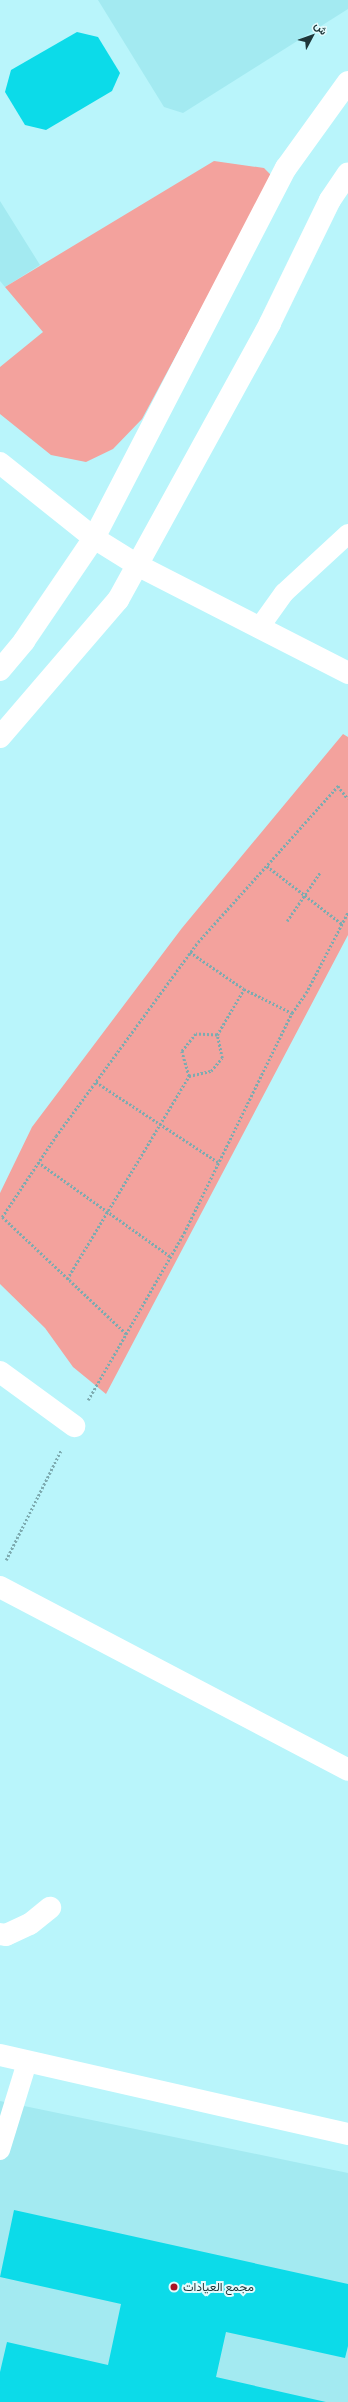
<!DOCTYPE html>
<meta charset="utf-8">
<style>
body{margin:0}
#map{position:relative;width:348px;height:2402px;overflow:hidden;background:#b9f5fb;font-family:"PT Sans Narrow",Vazirmatn,sans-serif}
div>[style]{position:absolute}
.built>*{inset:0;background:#a3eaf1}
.green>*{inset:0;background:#f3a29d}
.building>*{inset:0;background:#0cdbe9}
.path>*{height:2.5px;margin-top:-1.25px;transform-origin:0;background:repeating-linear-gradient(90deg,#7dabb0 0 2px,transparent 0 4px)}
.lane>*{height:20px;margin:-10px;padding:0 10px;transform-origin:10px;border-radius:10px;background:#fff}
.street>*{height:22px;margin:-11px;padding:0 11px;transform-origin:11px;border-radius:11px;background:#fff}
.primary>*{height:22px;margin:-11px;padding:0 11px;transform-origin:11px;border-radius:11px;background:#fff}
.dots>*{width:11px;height:11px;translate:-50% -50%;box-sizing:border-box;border:2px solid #e4fbfd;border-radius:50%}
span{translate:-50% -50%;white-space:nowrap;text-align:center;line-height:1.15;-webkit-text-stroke:4px #e4fbfd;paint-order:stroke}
.poi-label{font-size:12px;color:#1e3639}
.left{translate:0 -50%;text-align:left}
.north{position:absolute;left:292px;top:16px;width:40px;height:40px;-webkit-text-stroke:3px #e4fbfd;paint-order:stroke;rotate:49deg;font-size:11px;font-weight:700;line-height:16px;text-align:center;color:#1e3639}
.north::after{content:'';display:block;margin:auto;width:14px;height:18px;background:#1e3639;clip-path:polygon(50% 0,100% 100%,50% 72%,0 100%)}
</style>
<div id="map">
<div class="built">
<i style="clip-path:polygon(98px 0,348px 0,348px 9px,183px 113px,164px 107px)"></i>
<i style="clip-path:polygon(0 201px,40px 265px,5px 287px,0 281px)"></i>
<i style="clip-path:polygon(0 2101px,348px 2173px,348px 2402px,0 2402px)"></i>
</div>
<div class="green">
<i style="clip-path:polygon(214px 161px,264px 168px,271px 175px,269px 182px,142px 419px,113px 449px,86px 462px,51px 455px,0 414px,0 367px,43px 332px,5px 287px)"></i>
<i style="clip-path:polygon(343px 734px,348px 737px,348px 935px,106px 1394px,73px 1367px,45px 1328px,0 1284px,0 1193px,32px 1127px,182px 928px)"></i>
</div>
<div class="building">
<i style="clip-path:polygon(77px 32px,98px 37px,120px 73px,112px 91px,46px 130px,25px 125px,5px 92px,11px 70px)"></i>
<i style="clip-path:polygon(14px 2210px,348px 2284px,348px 2346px,345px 2358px,226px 2332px,216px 2377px,326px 2402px,0 2402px,0 2372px,7px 2342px,108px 2365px,121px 2304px,0 2277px)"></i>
</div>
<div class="path">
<i style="left:267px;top:866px;width:95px;rotate:37.7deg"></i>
<i style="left:287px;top:921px;width:60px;rotate:-55.8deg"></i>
<i style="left:190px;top:952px;width:65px;rotate:34.4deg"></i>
<i style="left:244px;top:989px;width:54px;rotate:26.6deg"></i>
<i style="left:217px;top:1035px;width:53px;rotate:-59.6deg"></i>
<i style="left:96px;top:1082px;width:146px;rotate:33.3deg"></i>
<i style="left:38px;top:1162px;width:162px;rotate:35.5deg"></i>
<i style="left:67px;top:1279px;width:237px;rotate:-59deg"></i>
<i style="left:189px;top:1076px;width:23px;rotate:-13deg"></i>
<i style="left:211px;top:1071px;width:17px;rotate:-50deg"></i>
<i style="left:222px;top:1058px;width:24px;rotate:-102deg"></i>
<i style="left:217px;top:1035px;width:21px;rotate:-177deg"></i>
<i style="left:196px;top:1034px;width:22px;rotate:129deg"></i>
<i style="left:182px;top:1051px;width:26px;rotate:74deg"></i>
<i style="left:126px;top:1334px;width:170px;rotate:-136.7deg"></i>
<i style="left:2px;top:1217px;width:97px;rotate:-56.3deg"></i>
<i style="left:56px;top:1136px;width:240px;rotate:-53.8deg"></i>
<i style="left:198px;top:942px;width:210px;rotate:-48.1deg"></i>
<i style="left:338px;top:786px;width:16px;rotate:52deg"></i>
<i style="left:88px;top:1400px;width:193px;rotate:-60.1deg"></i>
<i style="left:184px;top:1233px;width:245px;rotate:-63.9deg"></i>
<i style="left:292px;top:1013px;width:24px;rotate:-55deg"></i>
<i style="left:306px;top:993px;width:91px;rotate:-62.6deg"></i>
<i style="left:6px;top:1560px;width:123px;rotate:-63.4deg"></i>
</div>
<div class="lane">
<i style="left:259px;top:628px;width:43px;rotate:-54.5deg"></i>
<i style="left:284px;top:593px;width:87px;rotate:-42.7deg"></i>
<i style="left:0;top:2150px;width:92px;rotate:-72.9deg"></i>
</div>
<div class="street">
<i style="left:0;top:463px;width:120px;rotate:38.6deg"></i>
<i style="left:94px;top:538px;width:53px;rotate:31.9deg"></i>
<i style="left:139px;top:566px;width:235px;rotate:27.1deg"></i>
<i style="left:0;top:670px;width:38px;rotate:-50deg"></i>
<i style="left:24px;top:641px;width:125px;rotate:-55.8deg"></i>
<i style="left:94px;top:538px;width:417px;rotate:-62.6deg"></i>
<i style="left:286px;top:168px;width:106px;rotate:-54.2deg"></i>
<i style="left:0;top:737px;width:181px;rotate:-49.3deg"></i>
<i style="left:118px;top:600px;width:316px;rotate:-61.2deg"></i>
<i style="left:270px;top:323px;width:137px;rotate:-64deg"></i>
<i style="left:330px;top:200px;width:32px;rotate:-56deg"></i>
<i style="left:0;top:1372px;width:92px;rotate:36.1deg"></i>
<i style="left:0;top:1934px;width:6px;rotate:9deg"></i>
<i style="left:6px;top:1935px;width:26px;rotate:-25deg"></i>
<i style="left:30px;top:1924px;width:26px;rotate:-39deg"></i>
</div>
<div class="primary">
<i style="left:0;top:1587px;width:393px;rotate:27.7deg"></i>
<i style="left:0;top:2055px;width:357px;rotate:12.8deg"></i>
</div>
<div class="dots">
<i style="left:174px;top:2287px;background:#a91325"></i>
</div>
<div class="poi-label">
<span class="left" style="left:183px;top:2287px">مجمع العيادات</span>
</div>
<div class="north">ش</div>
</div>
